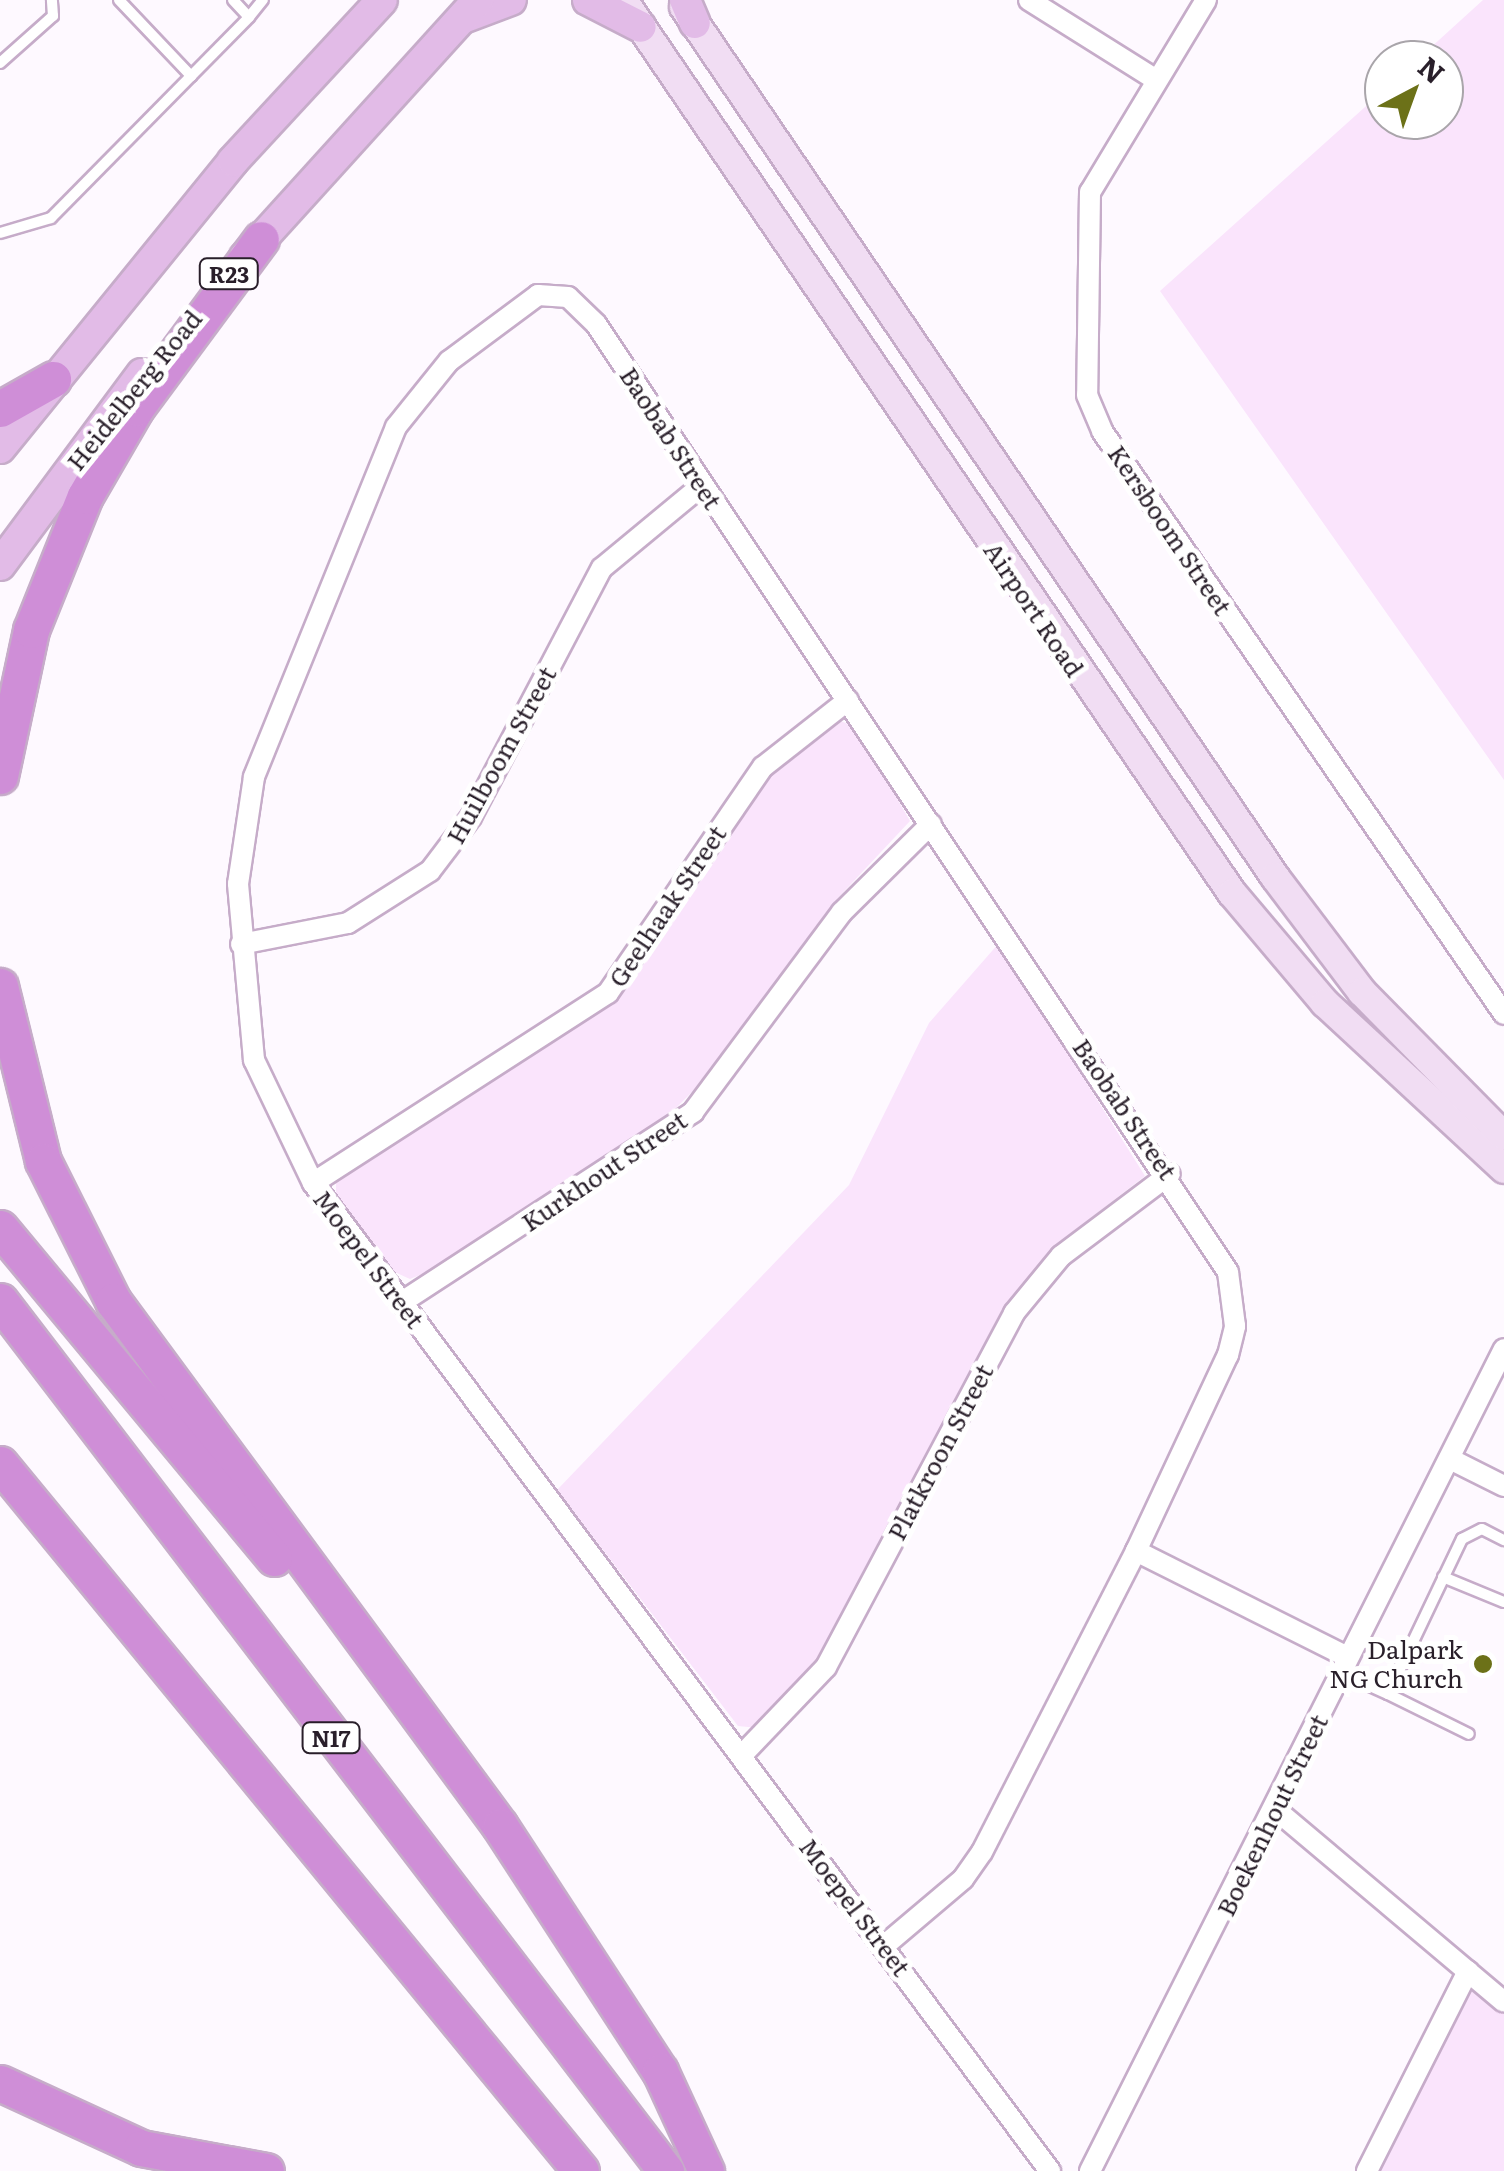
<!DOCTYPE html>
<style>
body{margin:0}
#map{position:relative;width:1504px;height:2171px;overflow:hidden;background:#fef9ff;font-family:Literata,serif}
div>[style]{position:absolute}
.green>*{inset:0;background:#fae4fc}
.roads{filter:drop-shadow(2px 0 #c6acc9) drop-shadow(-2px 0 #c6acc9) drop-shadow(0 2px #c6acc9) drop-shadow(0 -2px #c6acc9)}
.lane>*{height:10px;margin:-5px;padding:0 5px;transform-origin:5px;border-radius:5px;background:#fff}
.street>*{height:20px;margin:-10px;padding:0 10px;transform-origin:10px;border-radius:10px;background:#fff}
.secondary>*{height:28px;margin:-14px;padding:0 14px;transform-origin:14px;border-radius:14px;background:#f1ddf3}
.primary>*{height:30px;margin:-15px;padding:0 15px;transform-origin:15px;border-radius:15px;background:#e2bbe7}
.highway>*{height:35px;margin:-17.5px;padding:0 17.5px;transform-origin:17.5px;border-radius:17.5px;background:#cf8ed7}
.dots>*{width:28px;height:28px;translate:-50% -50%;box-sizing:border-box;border:5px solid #fff;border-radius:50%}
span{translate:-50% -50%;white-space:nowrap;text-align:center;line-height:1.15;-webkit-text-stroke:10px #fff;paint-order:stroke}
.shield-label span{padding:2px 8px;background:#fff;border:2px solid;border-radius:8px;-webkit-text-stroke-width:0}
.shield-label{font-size:22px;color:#291f2a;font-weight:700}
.street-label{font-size:25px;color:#291f2a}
.poi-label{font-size:25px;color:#291f2a}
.right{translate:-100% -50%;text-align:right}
.north{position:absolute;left:1364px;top:40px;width:100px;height:100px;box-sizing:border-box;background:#fff;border:2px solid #a9a5aa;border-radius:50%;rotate:41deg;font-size:28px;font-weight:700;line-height:40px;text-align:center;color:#291f2a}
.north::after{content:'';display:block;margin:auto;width:35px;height:45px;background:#6c7118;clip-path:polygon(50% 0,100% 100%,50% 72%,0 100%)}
</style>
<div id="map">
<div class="green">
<i style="clip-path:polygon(1483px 0,1504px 0,1504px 780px,1160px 291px,1384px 90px,1384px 120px,1444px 120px,1444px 60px,1417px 60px)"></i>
<i style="clip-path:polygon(835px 719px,856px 727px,910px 821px,837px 899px,723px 1061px,667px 1117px,430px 1271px,410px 1279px,388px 1269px,336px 1201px,336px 1176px,592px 1015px,755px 786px)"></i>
<i style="clip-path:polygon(999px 943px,1145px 1176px,1070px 1234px,1012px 1297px,819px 1664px,759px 1728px,738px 1726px,557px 1490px,849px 1185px,929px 1023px)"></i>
<i style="clip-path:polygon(1464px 1980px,1504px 2014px,1504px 2171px,1363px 2171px,1398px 2085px)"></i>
</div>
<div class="roads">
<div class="lane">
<i style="left:119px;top:0;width:105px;rotate:46.5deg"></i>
<i style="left:233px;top:0;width:23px;rotate:47deg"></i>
<i style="left:249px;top:17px;width:22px;rotate:-51deg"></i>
<i style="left:0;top:63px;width:71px;rotate:-41.6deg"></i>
<i style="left:53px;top:16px;width:16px;rotate:-94deg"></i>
<i style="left:0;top:233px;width:53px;rotate:-16.4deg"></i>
<i style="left:51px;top:218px;width:282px;rotate:-45.4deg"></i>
<i style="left:1443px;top:1577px;width:66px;rotate:22.3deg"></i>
<i style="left:1341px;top:1673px;width:51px;rotate:24.1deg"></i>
<i style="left:1388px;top:1694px;width:172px;rotate:-64.5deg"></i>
<i style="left:1462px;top:1539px;width:22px;rotate:-27deg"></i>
<i style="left:1482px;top:1529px;width:25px;rotate:27deg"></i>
<i style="left:1388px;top:1694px;width:90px;rotate:26.3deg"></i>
</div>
<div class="street">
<i style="left:1029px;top:0;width:149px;rotate:32.1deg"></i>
<i style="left:1206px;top:0;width:224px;rotate:121.1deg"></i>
<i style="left:1090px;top:192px;width:203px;rotate:90.8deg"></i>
<i style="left:1087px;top:395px;width:39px;rotate:67deg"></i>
<i style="left:1102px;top:431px;width:708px;rotate:55.41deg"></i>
<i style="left:241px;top:944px;width:109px;rotate:-11.1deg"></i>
<i style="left:348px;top:923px;width:97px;rotate:-32.4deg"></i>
<i style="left:430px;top:871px;width:68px;rotate:-52.8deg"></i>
<i style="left:471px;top:817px;width:281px;rotate:-62.3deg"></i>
<i style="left:602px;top:568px;width:129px;rotate:-39.6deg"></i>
<i style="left:313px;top:1183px;width:351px;rotate:-32.8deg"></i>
<i style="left:608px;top:993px;width:274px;rotate:-55.6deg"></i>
<i style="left:763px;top:767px;width:108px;rotate:-38.2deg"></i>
<i style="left:402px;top:1302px;width:348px;rotate:-33.1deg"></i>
<i style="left:693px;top:1112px;width:249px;rotate:-53.3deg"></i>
<i style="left:842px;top:912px;width:125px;rotate:-44.7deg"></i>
<i style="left:1450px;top:1459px;width:60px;rotate:26.6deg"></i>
<i style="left:1136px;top:1551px;width:237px;rotate:26.6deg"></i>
<i style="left:741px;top:1756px;width:123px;rotate:-46.3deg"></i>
<i style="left:826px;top:1667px;width:401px;rotate:-62deg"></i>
<i style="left:1014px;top:1313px;width:74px;rotate:-50.5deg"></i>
<i style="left:1061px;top:1256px;width:136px;rotate:-37deg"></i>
<i style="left:1275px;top:1809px;width:299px;rotate:40.1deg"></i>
<i style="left:885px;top:1945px;width:102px;rotate:-40.2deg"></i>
<i style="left:963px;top:1879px;width:33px;rotate:-55deg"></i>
<i style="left:982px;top:1852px;width:338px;rotate:-62.9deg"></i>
<i style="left:1136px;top:1551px;width:217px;rotate:-64.9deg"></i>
<i style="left:1228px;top:1355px;width:30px;rotate:-76deg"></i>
<i style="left:1235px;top:1326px;width:54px;rotate:-97.4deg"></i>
<i style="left:1228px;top:1272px;width:1139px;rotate:-123.69deg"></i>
<i style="left:596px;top:324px;width:39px;rotate:-136deg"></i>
<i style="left:568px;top:297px;width:30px;rotate:-176deg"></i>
<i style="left:538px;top:295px;width:111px;rotate:143.4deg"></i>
<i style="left:449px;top:361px;width:85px;rotate:128.8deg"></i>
<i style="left:396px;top:427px;width:378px;rotate:112.1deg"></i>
<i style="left:254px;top:777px;width:108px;rotate:98.5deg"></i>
<i style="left:238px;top:884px;width:177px;rotate:84.8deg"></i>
<i style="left:254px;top:1060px;width:136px;rotate:64.4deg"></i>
<i style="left:313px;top:1183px;width:1233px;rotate:53.28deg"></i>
<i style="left:1090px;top:2171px;width:920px;rotate:-63.27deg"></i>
<i style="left:1367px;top:2171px;width:224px;rotate:-63.2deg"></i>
</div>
<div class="secondary">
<i style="left:623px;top:0;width:1081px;rotate:55.71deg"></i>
<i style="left:1232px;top:893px;width:144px;rotate:49.8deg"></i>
<i style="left:1325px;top:1003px;width:244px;rotate:42.8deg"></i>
<i style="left:684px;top:7px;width:1052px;rotate:55.81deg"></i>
<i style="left:1275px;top:877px;width:144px;rotate:52.9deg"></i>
<i style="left:1362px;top:992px;width:202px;rotate:45.4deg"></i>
</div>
<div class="primary">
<i style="left:588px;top:0;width:59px;rotate:27deg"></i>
<i style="left:685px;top:0;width:25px;rotate:67deg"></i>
<i style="left:463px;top:18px;width:51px;rotate:-20.6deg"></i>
<i style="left:245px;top:257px;width:347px;rotate:-47.8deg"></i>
<i style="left:0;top:448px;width:370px;rotate:-50.9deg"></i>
<i style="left:233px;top:161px;width:219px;rotate:-47.2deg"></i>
<i style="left:0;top:565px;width:238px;rotate:-53.4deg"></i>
</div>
<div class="highway">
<i style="left:0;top:409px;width:61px;rotate:-29.5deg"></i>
<i style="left:0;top:776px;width:149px;rotate:-78deg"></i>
<i style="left:31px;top:630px;width:144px;rotate:-68.1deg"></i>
<i style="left:85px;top:496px;width:102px;rotate:-59.9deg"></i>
<i style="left:136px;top:408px;width:210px;rotate:-53.5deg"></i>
<i style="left:0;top:986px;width:180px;rotate:76.2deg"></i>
<i style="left:43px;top:1161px;width:157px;rotate:63.4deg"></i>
<i style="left:113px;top:1301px;width:652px;rotate:53.6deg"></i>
<i style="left:500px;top:1826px;width:293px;rotate:56.9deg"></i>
<i style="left:660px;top:2071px;width:110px;rotate:65.3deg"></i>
<i style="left:0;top:1228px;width:429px;rotate:50.3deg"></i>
<i style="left:0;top:1301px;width:1096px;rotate:52.57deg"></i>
<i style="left:0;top:1464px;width:915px;rotate:50.59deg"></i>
<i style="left:0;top:2083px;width:155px;rotate:24.7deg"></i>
<i style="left:141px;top:2148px;width:127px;rotate:10.4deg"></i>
</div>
</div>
<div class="dots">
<i style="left:1483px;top:1664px;background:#6c7118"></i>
</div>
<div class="shield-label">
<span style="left:229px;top:274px">R23</span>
<span style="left:331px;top:1738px">N17</span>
</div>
<div class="street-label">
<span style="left:134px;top:390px;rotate:-51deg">Heidelberg Road</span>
<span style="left:671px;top:438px;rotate:57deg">Baobab Street</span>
<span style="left:1170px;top:530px;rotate:56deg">Kersboom Street</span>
<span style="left:1034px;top:609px;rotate:56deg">Airport Road</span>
<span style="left:501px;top:755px;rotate:-61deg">Huilboom Street</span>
<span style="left:667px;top:906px;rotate:-56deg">Geelhaak Street</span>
<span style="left:1125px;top:1109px;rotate:56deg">Baobab Street</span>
<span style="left:604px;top:1171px;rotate:-34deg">Kurkhout Street</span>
<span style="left:369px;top:1259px;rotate:53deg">Moepel Street</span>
<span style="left:940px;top:1452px;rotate:-62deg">Platkroon Street</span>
<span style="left:1272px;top:1815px;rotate:-64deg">Boekenhout Street</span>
<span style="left:855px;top:1907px;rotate:53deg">Moepel Street</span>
</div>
<div class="poi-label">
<span class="right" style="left:1463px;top:1664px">Dalpark<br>NG Church</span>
</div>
<div class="north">N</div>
</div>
